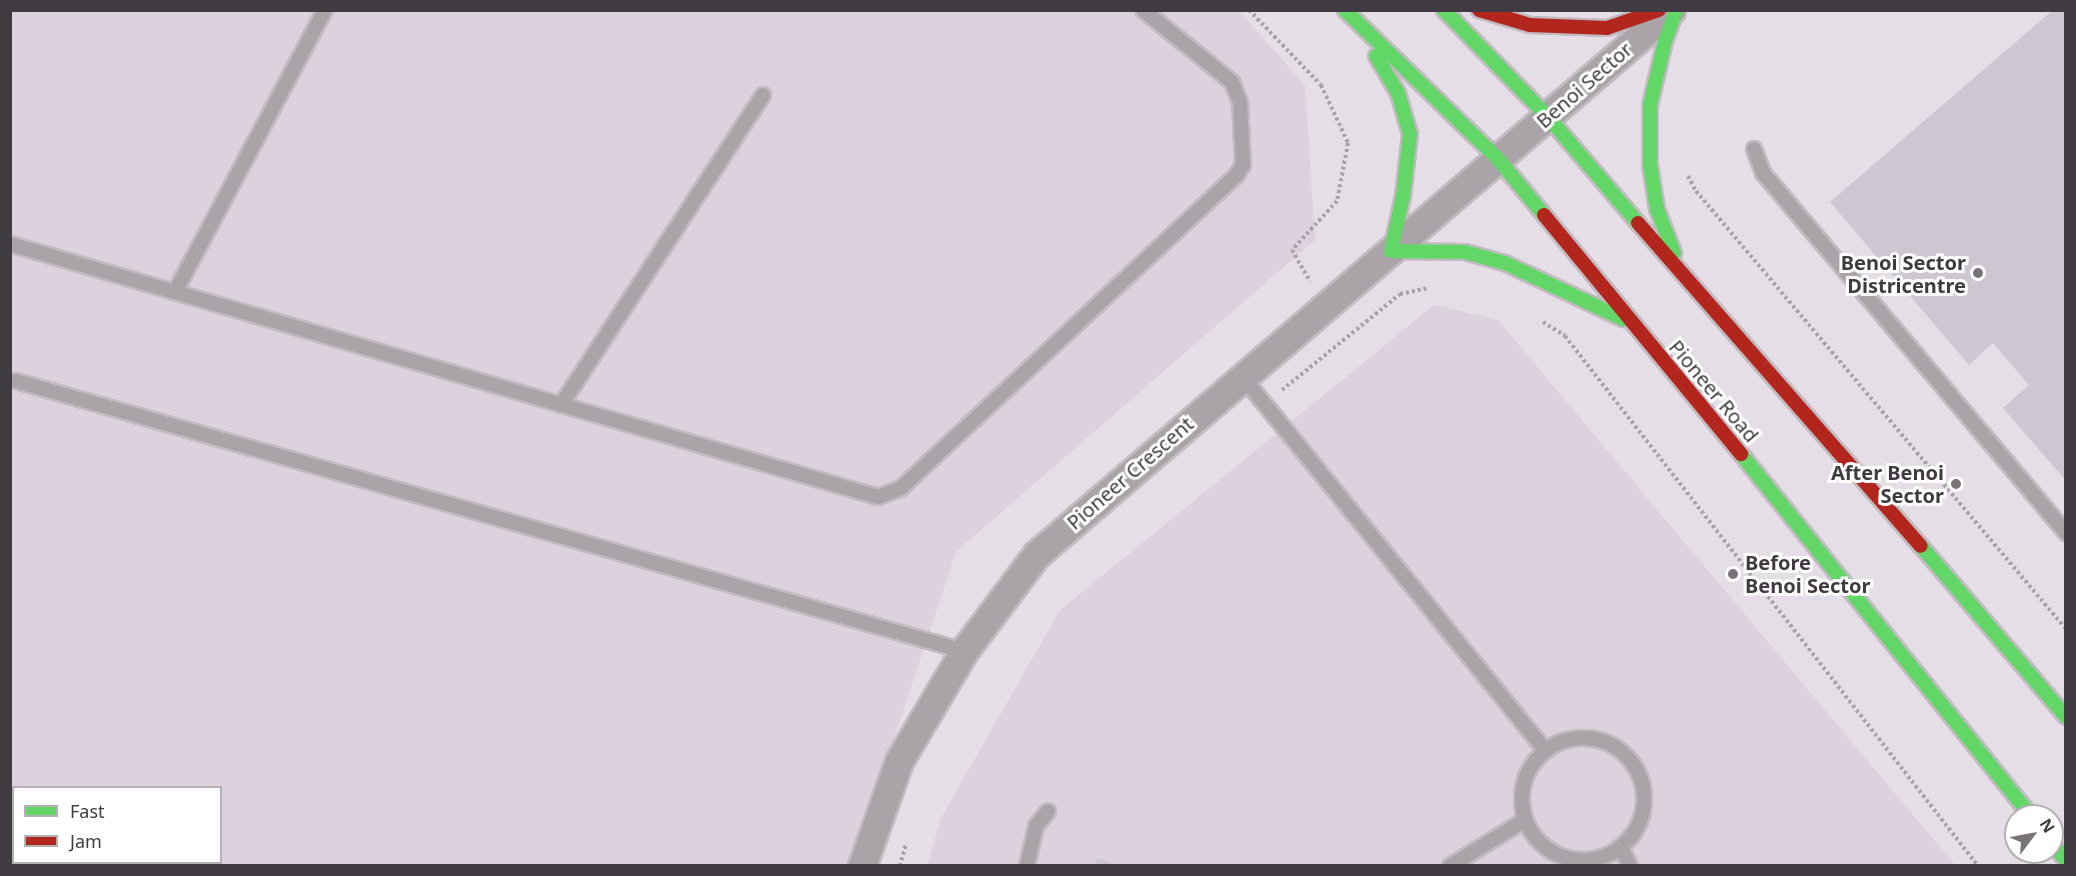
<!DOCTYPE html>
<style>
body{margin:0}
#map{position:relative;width:2076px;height:876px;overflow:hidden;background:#e6dee6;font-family:"Noto Sans",sans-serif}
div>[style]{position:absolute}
.built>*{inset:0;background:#ded1de}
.building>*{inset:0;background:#cec7d2}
.path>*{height:4px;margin-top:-2px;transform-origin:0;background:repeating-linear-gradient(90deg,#a7a2a5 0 3px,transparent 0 6px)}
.roads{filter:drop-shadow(2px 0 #c1bbc1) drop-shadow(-2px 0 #c1bbc1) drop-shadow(0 2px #c1bbc1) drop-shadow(0 -2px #c1bbc1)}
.lane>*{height:14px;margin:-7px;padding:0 7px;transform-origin:7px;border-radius:7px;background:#aaa3a8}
.lane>.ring{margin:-7px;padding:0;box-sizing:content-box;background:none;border:14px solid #aaa3a8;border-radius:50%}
.street>*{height:27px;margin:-13.5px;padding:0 13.5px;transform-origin:13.5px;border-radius:13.5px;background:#aaa3a8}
.fast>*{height:14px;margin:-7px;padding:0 7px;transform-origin:7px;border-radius:7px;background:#63d668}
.jam>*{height:14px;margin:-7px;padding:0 7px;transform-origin:7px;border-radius:7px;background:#b3261e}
.dots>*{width:16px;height:16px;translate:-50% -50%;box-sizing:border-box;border:3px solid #fff;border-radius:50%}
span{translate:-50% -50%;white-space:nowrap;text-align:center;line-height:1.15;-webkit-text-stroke:6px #fff;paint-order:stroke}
.street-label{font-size:20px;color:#403b40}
.poi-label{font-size:20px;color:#403b40;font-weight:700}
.right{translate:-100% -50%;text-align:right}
.left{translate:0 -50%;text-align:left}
.frame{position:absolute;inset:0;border:12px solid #403b40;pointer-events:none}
.legend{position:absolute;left:12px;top:786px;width:210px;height:78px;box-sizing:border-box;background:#fff;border:2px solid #b3b1b3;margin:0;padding:8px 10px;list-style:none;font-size:18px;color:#403b40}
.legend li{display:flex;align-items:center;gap:12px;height:30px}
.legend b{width:30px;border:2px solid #b3b1b3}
.north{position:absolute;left:2004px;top:804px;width:60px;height:60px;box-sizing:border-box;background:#fff;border:2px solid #b3b1b3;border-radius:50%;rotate:58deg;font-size:16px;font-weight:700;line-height:24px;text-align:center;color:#403b40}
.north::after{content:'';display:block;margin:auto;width:21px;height:27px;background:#7a747a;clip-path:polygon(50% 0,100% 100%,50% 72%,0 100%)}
</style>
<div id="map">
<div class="built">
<i style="clip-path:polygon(evenodd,10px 11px,1239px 11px,1305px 85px,1315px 240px,956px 552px,852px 865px,11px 865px,10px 11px,14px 788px,220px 788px,220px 862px,14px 862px,14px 788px)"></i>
<i style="clip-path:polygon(1434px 305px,1498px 320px,1955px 865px,927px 866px,941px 818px,1060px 610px)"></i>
</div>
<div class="building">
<i style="clip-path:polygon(2053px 10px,2066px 10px,2066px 481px,2003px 408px,2029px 385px,1993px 343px,1969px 365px,1830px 202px)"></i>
<i style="clip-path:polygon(1097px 858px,1119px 865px,1119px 866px,1094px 866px)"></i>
</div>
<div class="path">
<i style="left:1249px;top:10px;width:104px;rotate:46.2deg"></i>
<i style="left:1321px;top:85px;width:64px;rotate:65deg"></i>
<i style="left:1348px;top:143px;width:59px;rotate:100.7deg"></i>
<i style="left:1337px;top:201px;width:67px;rotate:132.6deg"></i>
<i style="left:1292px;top:250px;width:36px;rotate:60deg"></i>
<i style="left:1688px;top:176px;width:17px;rotate:62deg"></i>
<i style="left:1696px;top:191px;width:573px;rotate:49.81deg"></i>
<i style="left:1543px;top:322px;width:26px;rotate:32deg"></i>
<i style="left:1565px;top:336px;width:672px;rotate:52.07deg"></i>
<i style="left:1282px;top:390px;width:152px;rotate:-39.1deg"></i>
<i style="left:1400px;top:294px;width:30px;rotate:-12deg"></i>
<i style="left:900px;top:866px;width:24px;rotate:-75deg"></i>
</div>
<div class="roads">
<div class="lane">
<i style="left:1754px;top:149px;width:26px;rotate:69deg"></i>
<i style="left:1763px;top:173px;width:471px;rotate:49.9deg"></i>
<i style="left:10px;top:244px;width:904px;rotate:16.25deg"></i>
<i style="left:878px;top:497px;width:25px;rotate:-21deg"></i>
<i style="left:901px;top:488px;width:458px;rotate:-43deg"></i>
<i style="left:1236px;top:176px;width:13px;rotate:-58deg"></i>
<i style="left:1243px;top:165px;width:63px;rotate:-92.7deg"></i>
<i style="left:1240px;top:102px;width:22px;rotate:-112deg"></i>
<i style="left:1232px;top:82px;width:114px;rotate:-141deg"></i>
<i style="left:175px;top:292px;width:319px;rotate:-62deg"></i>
<i style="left:1242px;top:376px;width:481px;rotate:51deg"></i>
<i style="left:16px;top:381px;width:986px;rotate:15.9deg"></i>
<i style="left:561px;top:405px;width:370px;rotate:-56.9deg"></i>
<i class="ring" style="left:1522px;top:738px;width:108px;height:108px"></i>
<i style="left:1621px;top:848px;width:20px;rotate:63deg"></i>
<i style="left:1027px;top:866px;width:41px;rotate:-77.3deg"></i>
<i style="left:1036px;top:826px;width:19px;rotate:-51deg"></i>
<i style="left:1450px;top:866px;width:88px;rotate:-31.5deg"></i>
</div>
<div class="street">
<i style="left:862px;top:866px;width:111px;rotate:-70.6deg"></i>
<i style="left:899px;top:761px;width:128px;rotate:-59.4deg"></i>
<i style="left:964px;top:651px;width:120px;rotate:-53.1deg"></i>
<i style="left:1036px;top:555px;width:837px;rotate:-40.64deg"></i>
</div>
<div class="fast">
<i style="left:1345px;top:10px;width:214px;rotate:44.2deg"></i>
<i style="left:1498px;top:159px;width:72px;rotate:50.6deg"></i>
<i style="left:1444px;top:10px;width:149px;rotate:45.8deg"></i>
<i style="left:1548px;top:117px;width:139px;rotate:49.7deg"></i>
<i style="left:1376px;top:56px;width:43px;rotate:59.3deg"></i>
<i style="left:1398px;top:93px;width:43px;rotate:73.7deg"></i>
<i style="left:1410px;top:134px;width:62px;rotate:96.4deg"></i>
<i style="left:1403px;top:196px;width:56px;rotate:102.3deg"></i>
<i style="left:1391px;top:251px;width:74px;rotate:0.8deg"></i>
<i style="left:1465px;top:252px;width:41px;rotate:15.4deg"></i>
<i style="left:1505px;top:263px;width:131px;rotate:25.4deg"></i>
<i style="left:1674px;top:253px;width:47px;rotate:-111.1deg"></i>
<i style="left:1657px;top:209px;width:45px;rotate:-99deg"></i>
<i style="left:1650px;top:165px;width:60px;rotate:-90deg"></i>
<i style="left:1650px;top:105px;width:66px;rotate:-76.8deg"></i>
<i style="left:1665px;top:41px;width:33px;rotate:-70deg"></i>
<i style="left:1741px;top:454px;width:464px;rotate:51.3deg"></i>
<i style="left:1921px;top:546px;width:224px;rotate:49.7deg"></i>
<i style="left:2052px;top:843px;width:22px;rotate:51deg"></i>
</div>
<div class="jam">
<i style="left:1479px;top:10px;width:53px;rotate:16.4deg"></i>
<i style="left:1530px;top:25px;width:77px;rotate:2.2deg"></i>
<i style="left:1607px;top:28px;width:55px;rotate:-19.1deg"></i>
<i style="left:1544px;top:215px;width:310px;rotate:50.5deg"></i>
<i style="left:1638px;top:223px;width:429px;rotate:48.8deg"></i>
</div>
</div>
<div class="dots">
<i style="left:1978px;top:273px;background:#7a747a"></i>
<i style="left:1956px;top:484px;background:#7a747a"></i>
<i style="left:1733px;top:574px;background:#7a747a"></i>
</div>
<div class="street-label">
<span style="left:1584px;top:85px;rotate:-41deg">Benoi Sector</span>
<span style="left:1714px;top:391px;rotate:50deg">Pioneer Road</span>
<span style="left:1130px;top:473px;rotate:-41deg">Pioneer Crescent</span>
</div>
<div class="poi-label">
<span class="right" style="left:1966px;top:274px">Benoi Sector<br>Districentre</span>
<span class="right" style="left:1944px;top:484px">After Benoi<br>Sector</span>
<span class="left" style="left:1745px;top:574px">Before<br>Benoi Sector</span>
</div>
<div class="frame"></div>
<ul class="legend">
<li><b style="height:8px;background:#63d668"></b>Fast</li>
<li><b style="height:8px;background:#b3261e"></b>Jam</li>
</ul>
<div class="north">N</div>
</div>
